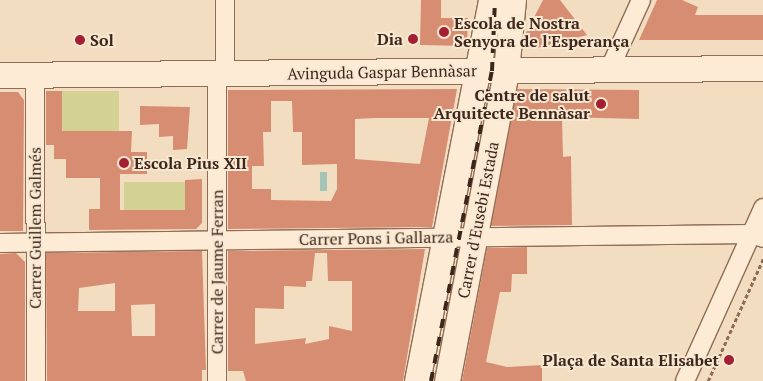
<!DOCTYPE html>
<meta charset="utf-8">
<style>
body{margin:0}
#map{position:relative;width:763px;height:381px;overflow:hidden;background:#f3ddc1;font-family:"PT Serif",serif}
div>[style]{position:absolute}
.green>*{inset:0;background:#d3d193}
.water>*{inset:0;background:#a4c5b6}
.building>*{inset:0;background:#d68d72}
.path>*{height:2.5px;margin-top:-1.25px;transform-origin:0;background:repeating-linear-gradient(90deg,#8f6c56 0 4px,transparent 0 6.5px)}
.roads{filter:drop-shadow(1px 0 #8f6c56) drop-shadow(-1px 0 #8f6c56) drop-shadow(0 1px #8f6c56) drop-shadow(0 -1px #8f6c56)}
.street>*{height:18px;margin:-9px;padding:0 9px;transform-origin:9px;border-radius:9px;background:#fdebd5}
.secondary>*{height:25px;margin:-12.5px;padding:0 12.5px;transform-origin:12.5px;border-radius:12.5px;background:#fdebd5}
.rail>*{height:4px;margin-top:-2px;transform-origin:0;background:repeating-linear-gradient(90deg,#3d271c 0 9px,transparent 0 18px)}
.dots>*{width:14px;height:14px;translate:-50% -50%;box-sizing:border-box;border:2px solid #f9e8d1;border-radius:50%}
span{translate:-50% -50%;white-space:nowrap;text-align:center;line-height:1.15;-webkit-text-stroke:4px #f9e8d1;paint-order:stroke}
.poi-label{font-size:16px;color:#3d271c;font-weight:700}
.left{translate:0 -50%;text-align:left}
.right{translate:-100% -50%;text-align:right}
.street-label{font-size:16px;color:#3d271c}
</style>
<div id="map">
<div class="green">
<i style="clip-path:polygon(62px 91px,119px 91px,119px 131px,62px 131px)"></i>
<i style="clip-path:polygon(124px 182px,185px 182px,185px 210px,124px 210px)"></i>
</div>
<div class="water">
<i style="clip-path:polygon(320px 172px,327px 172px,327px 191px,320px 191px)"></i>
</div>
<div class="building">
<i style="clip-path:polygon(421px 0,441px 0,441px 18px,468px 18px,467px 46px,420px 45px)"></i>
<i style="clip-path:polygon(543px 0,560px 0,587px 35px,537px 48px,526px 33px)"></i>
<i style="clip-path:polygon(657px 0,682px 0,698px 7px,695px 15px,763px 15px,763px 40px,639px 40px)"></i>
<i style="clip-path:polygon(evenodd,457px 89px,432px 227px,228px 229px,228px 90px,457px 89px,271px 101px,292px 101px,293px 132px,302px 132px,302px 165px,337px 164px,337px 189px,331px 201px,271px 200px,271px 189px,252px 189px,252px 166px,264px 166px,263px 132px,271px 132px,271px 101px,457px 89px,375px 118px,429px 118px,420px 164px,355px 159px,355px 119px,375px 118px)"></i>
<i style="clip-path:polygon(517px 89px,639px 90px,639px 119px,562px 117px,563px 157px,571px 156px,572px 225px,491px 226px)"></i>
<i style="clip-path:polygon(46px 91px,62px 91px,62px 131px,132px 131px,131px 152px,147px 152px,147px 174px,120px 174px,120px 210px,185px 210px,185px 180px,202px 179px,202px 223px,196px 229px,89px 230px,89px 209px,100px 209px,100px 178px,66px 178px,66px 159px,54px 159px,54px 145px,46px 145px)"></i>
<i style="clip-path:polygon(0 92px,18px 92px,24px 100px,23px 231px,0 231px)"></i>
<i style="clip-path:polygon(140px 106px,190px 107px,187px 149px,173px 150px,173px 136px,159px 137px,159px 124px,140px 125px)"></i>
<i style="clip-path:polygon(527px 247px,527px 274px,512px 274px,511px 292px,500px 292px,486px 362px,507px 367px,542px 365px,542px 381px,462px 381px,487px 248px)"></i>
<i style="clip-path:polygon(evenodd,425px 249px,403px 381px,246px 381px,243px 371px,228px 371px,228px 251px,425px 249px,315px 253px,327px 253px,328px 281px,352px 281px,352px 331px,329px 326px,329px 339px,305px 344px,306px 338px,255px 344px,255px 308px,284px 309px,284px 286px,306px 287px,306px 281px,312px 281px,315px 253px)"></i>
<i style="clip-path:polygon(evenodd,202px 251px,206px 370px,202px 370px,202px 381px,47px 381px,46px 253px,202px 251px,115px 283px,115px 311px,78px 311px,79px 288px,115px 283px,202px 251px,155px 304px,155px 336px,132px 336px,131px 305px,155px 304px)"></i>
<i style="clip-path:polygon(16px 253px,25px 262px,25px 381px,0 381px,0 254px)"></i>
</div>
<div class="path">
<i style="left:708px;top:381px;width:134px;rotate:-65.7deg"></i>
</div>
<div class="roads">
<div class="street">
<i style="left:609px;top:70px;width:77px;rotate:-65.4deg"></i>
<i style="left:225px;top:73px;width:73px;rotate:-90deg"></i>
<i style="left:35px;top:75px;width:306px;rotate:89.8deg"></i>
<i style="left:0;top:243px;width:751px;rotate:-0.69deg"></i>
<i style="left:751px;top:234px;width:13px;rotate:18deg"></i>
<i style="left:217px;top:381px;width:308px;rotate:-90deg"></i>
<i style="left:685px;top:381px;width:190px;rotate:-65.7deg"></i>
</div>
<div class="secondary">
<i style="left:0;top:75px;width:763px;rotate:-0.53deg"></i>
<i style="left:417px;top:381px;width:388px;rotate:-79deg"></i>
<i style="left:447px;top:381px;width:316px;rotate:-79.2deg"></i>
<i style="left:506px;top:71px;width:71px;rotate:-84.4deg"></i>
</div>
</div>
<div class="rail">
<i style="left:431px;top:381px;width:316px;rotate:-78.9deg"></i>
<i style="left:492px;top:71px;width:71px;rotate:-87.6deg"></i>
</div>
<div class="dots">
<i style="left:444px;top:32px;background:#a51f33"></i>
<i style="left:413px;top:39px;background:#a51f33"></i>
<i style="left:80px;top:40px;background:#a51f33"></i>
<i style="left:601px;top:104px;background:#a51f33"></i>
<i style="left:124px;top:163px;background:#a51f33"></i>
<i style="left:729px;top:360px;background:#a51f33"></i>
</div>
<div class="poi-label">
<span class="left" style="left:454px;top:32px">Escola de Nostra<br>Senyora de l'Esperança</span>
<span class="right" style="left:403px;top:39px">Dia</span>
<span class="left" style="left:90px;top:40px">Sol</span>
<span class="right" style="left:590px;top:104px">Centre de salut<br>Arquitecte Bennàsar</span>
<span class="left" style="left:134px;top:163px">Escola Pius XII</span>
<span class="right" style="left:719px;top:360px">Plaça de Santa Elisabet</span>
</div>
<div class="street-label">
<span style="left:382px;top:72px;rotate:-1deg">Avinguda Gaspar Bennàsar</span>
<span style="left:478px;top:220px;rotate:-79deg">Carrer d'Eusebi Estada</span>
<span style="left:35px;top:228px;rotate:-90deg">Carrer Guillem Galmés</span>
<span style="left:376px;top:238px;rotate:-1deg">Carrer Pons i Gallarza</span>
<span style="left:217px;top:272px;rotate:-90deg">Carrer de Jaume Ferran</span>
</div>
</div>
